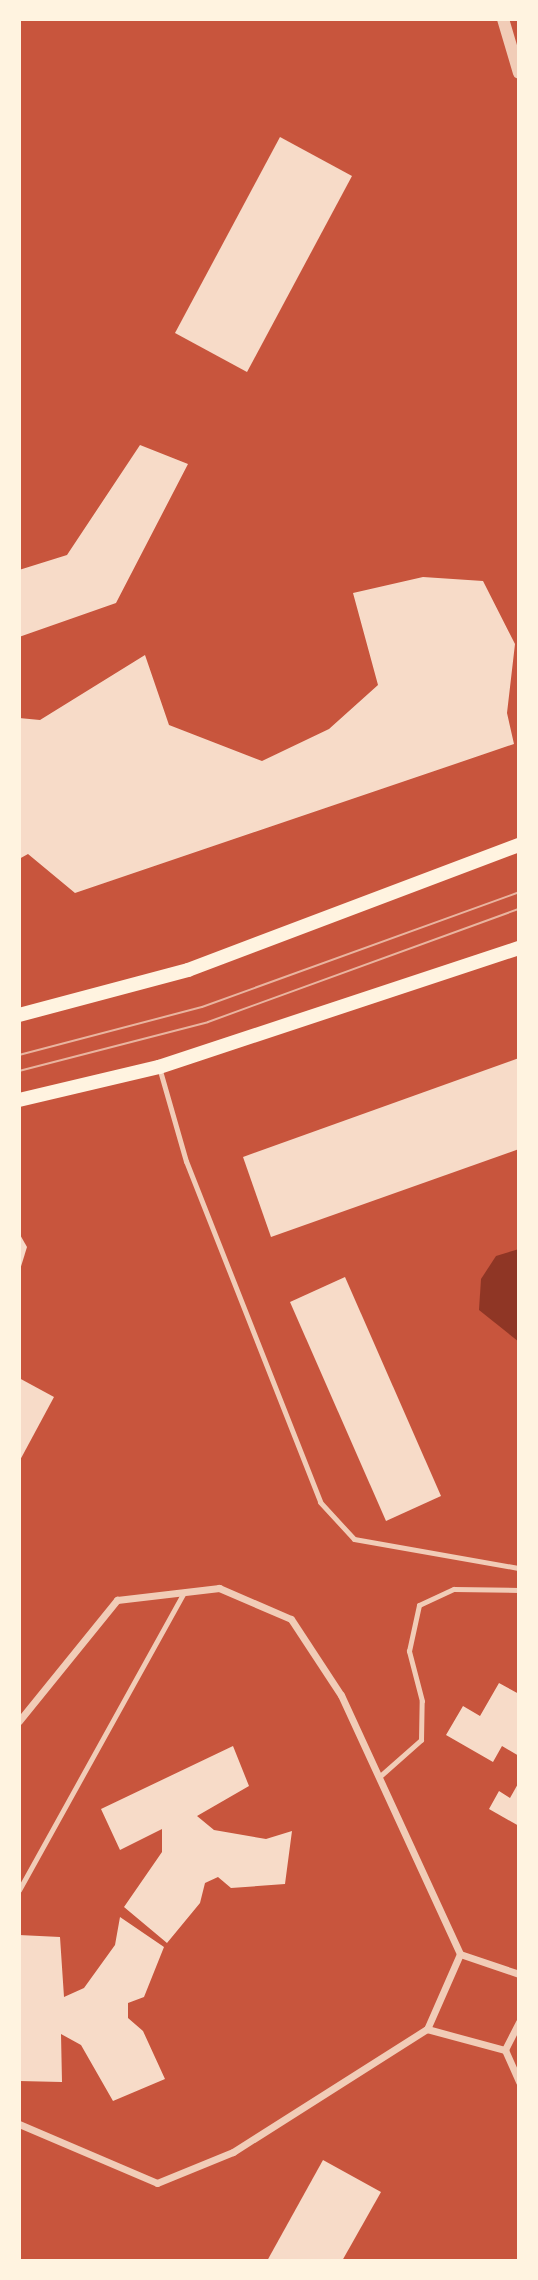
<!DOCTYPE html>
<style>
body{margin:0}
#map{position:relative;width:538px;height:2280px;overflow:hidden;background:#c8553d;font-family:"Varela Round",sans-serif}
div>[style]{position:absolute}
.water>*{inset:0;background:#8f3625}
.building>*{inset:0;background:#f7dbc8}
.service>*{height:5px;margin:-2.5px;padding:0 2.5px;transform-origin:2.5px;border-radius:2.5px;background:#f1ccb7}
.minor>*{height:7px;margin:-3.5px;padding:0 3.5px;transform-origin:3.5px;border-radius:3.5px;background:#f1ccb7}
.tertiary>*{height:12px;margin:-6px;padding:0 6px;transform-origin:6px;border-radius:6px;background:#f1ccb7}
.secondary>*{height:14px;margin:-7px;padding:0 7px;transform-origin:7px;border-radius:7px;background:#fff3e0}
.tram>*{height:2px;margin:-1px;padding:0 1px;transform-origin:1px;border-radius:1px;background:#e9b49f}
span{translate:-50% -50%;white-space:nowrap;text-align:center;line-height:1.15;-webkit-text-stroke:5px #fff3e0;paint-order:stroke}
.frame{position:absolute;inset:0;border:21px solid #fff3e0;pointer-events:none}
</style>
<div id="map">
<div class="water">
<i style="clip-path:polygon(519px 1249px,519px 1342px,479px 1310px,481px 1279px,496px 1256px)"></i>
</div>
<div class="building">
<i style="clip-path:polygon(280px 137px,352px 176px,247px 372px,175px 333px)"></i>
<i style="clip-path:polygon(140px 445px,188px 464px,116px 603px,19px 637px,19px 570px,67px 555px)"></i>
<i style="clip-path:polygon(423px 577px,483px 581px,515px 644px,507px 713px,514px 744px,75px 893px,28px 854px,19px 859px,19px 718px,40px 720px,145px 655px,169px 725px,262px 761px,329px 729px,378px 685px,353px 593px)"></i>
<i style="clip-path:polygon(519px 1058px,519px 1149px,271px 1237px,243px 1157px)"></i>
<i style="clip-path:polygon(19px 1233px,27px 1247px,19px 1273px)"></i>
<i style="clip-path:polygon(345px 1277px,441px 1496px,386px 1521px,290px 1302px)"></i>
<i style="clip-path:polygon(19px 1378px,54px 1397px,19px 1462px)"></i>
<i style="clip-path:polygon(499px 1683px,519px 1694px,519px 1756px,502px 1746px,493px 1762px,446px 1735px,463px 1706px,480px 1716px)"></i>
<i style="clip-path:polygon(233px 1746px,249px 1786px,197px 1816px,214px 1830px,266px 1839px,292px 1831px,285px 1884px,231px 1888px,218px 1877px,205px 1883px,200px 1903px,167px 1943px,124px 1907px,162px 1852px,162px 1829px,120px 1850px,101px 1809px)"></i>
<i style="clip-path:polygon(519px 1782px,519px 1826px,489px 1809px,499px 1791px,510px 1798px)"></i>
<i style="clip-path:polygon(120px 1917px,164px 1947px,144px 1997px,128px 2003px,128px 2018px,143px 2031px,165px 2079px,113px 2101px,81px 2045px,61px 2034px,62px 2082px,19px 2081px,19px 1935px,60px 1937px,64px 1997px,84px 1988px,115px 1945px)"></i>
<i style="clip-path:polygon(323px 2160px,381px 2192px,342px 2261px,267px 2261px)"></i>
</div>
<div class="service">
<i style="left:159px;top:1067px;width:98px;rotate:74deg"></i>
<i style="left:186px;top:1161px;width:366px;rotate:68.5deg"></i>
<i style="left:320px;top:1502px;width:50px;rotate:47.4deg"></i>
<i style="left:354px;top:1539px;width:168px;rotate:10deg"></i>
<i style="left:379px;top:1777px;width:56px;rotate:-41.4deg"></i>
<i style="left:421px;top:1740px;width:39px;rotate:-89deg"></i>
<i style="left:422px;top:1701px;width:52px;rotate:-104.6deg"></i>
<i style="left:409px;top:1651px;width:47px;rotate:-77.7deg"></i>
<i style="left:419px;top:1605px;width:38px;rotate:-25deg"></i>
<i style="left:454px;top:1589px;width:65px;rotate:0.9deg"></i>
<i style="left:19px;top:1890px;width:341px;rotate:-61deg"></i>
</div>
<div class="minor">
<i style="left:19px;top:1721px;width:156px;rotate:-51deg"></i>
<i style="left:117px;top:1600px;width:103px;rotate:-6.7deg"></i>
<i style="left:219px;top:1588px;width:78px;rotate:23.3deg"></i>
<i style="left:291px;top:1619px;width:91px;rotate:56.7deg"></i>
<i style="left:341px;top:1695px;width:285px;rotate:65.3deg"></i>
<i style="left:460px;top:1954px;width:62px;rotate:18.7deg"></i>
<i style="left:460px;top:1954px;width:82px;rotate:113.7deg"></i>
<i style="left:427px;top:2029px;width:81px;rotate:15.1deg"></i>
<i style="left:519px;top:2022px;width:31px;rotate:117deg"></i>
<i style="left:505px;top:2050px;width:35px;rotate:66deg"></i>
<i style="left:19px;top:2124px;width:150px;rotate:23.1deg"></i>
<i style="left:157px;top:2183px;width:82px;rotate:-22.2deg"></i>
<i style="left:233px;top:2152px;width:230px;rotate:-32.4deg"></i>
</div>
<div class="tertiary">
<i style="left:503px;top:19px;width:56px;rotate:73.5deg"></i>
</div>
<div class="secondary">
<i style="left:19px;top:1015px;width:175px;rotate:-14.9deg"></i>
<i style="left:188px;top:970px;width:354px;rotate:-20.7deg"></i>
<i style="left:19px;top:1100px;width:144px;rotate:-13.3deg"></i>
<i style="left:159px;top:1067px;width:379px;rotate:-18.3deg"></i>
</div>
<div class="tram">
<i style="left:19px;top:1055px;width:189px;rotate:-14.7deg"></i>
<i style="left:202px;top:1007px;width:337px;rotate:-19.9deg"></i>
<i style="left:19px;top:1071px;width:195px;rotate:-14.5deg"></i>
<i style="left:208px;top:1022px;width:331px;rotate:-20deg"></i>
</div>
<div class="frame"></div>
</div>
